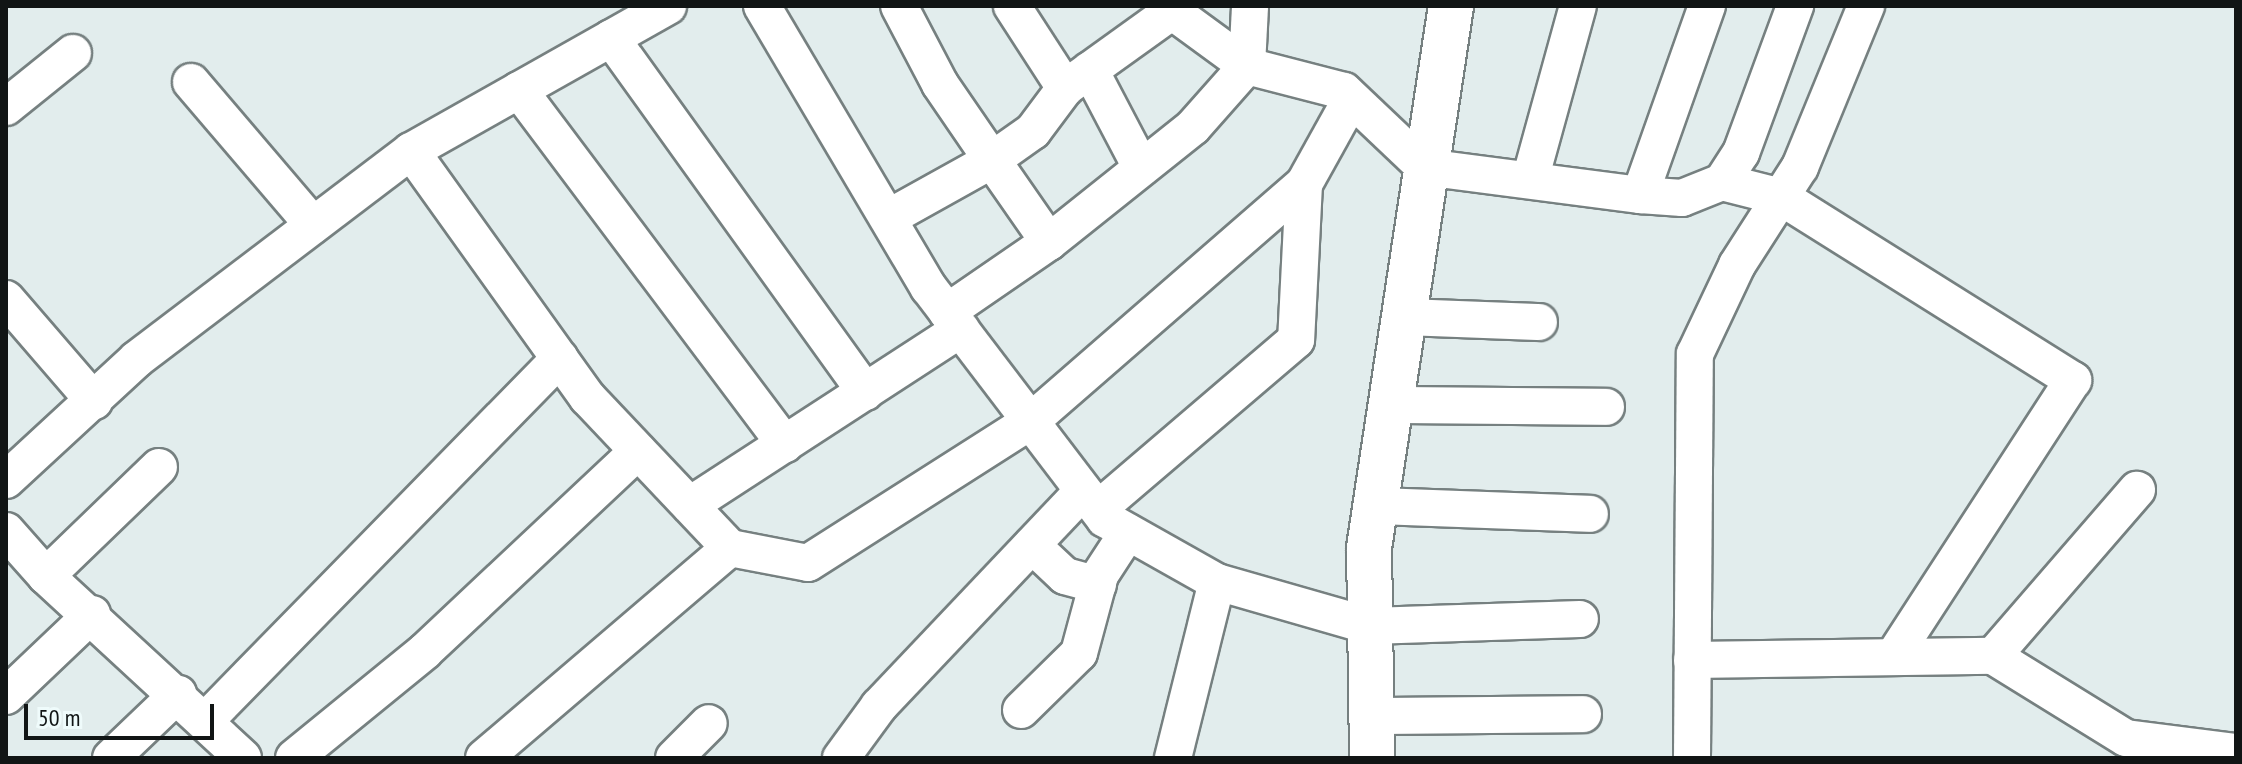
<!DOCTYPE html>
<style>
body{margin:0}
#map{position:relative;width:2242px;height:764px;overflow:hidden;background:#e2eded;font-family:"PT Sans Narrow",sans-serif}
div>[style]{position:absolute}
.roads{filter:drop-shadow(2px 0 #768080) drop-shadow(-2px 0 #768080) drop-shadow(0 2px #768080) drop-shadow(0 -2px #768080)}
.minor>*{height:36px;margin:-18px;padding:0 18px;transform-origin:18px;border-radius:18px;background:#fff}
.major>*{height:44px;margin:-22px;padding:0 22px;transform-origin:22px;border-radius:22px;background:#fff}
span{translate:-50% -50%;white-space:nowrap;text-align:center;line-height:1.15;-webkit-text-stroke:7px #effbfb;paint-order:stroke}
.frame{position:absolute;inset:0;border:8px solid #111515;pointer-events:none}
.scale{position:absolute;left:24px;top:704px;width:190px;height:36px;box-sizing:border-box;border:4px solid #111515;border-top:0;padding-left:10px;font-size:24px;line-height:28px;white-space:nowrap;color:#111515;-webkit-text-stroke:6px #effbfb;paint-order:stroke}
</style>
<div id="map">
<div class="roads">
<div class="minor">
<i style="left:762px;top:6px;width:328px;rotate:59.4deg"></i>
<i style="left:929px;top:288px;width:290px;rotate:52.7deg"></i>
<i style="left:1105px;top:519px;width:129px;rotate:29.4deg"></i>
<i style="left:1217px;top:582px;width:159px;rotate:16deg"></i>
<i style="left:1370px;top:626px;width:210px;rotate:-1.9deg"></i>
<i style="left:1012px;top:6px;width:98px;rotate:57.1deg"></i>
<i style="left:1169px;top:9px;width:97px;rotate:36.2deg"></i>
<i style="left:1247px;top:66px;width:100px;rotate:14.5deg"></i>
<i style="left:1344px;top:91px;width:110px;rotate:43.5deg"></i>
<i style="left:1424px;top:167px;width:218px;rotate:7.4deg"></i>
<i style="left:1640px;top:195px;width:201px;rotate:-70.5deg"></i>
<i style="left:611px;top:38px;width:436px;rotate:54.3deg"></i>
<i style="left:1090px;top:70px;width:110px;rotate:62.3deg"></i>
<i style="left:191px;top:82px;width:188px;rotate:49.5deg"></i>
<i style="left:519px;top:90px;width:443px;rotate:53.1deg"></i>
<i style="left:6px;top:107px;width:86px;rotate:-38.9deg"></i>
<i style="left:411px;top:151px;width:304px;rotate:54.4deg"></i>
<i style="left:588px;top:398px;width:207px;rotate:46.6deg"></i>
<i style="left:730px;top:548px;width:79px;rotate:10.9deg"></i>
<i style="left:808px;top:563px;width:264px;rotate:-32.5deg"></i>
<i style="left:1031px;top:421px;width:362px;rotate:-41deg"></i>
<i style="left:1304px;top:184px;width:156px;rotate:92.9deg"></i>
<i style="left:1296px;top:340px;width:260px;rotate:139.5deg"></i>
<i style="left:1530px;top:180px;width:180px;rotate:-74.6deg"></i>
<i style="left:1722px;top:182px;width:61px;rotate:14.3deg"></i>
<i style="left:1781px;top:197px;width:345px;rotate:32.1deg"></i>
<i style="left:2073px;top:380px;width:330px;rotate:123deg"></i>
<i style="left:1304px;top:184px;width:95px;rotate:-61deg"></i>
<i style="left:1640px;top:195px;width:42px;rotate:4.1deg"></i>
<i style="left:1682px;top:198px;width:43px;rotate:-21.8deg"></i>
<i style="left:1722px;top:182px;width:35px;rotate:-57deg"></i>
<i style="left:1741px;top:153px;width:157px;rotate:-69.8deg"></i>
<i style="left:888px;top:218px;width:119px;rotate:-29.1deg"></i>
<i style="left:992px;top:160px;width:92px;rotate:-124.4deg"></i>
<i style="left:940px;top:84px;width:88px;rotate:-117.7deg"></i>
<i style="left:1049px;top:242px;width:184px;rotate:-38.6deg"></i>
<i style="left:1193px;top:127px;width:81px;rotate:-48.5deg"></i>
<i style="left:1247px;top:66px;width:60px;rotate:-87.1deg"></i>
<i style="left:6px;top:299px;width:135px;rotate:49.2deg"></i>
<i style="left:947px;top:312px;width:124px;rotate:-34.5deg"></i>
<i style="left:1049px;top:242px;width:100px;rotate:-124.8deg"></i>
<i style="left:992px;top:160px;width:50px;rotate:-35.3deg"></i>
<i style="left:1033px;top:131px;width:54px;rotate:-53.3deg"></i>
<i style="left:1065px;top:88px;width:140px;rotate:-35.7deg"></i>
<i style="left:1403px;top:317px;width:136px;rotate:2.1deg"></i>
<i style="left:1390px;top:405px;width:216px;rotate:0.5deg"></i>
<i style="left:6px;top:480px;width:178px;rotate:-42.7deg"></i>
<i style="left:137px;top:359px;width:344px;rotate:-37.2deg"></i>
<i style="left:411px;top:151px;width:295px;rotate:-29.4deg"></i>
<i style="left:690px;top:505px;width:323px;rotate:-33deg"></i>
<i style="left:1376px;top:506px;width:214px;rotate:2.1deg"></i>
<i style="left:6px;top:531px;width:60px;rotate:48.4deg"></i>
<i style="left:46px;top:576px;width:268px;rotate:42.7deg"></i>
<i style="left:1032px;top:545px;width:45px;rotate:43.2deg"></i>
<i style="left:1065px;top:576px;width:34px;rotate:15deg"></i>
<i style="left:46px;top:576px;width:157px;rotate:-44deg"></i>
<i style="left:1993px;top:656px;width:220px;rotate:-49.1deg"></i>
<i style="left:1692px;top:660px;width:301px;rotate:-0.8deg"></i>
<i style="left:1993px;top:656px;width:156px;rotate:31.7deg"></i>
<i style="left:2126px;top:738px;width:111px;rotate:7.3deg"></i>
<i style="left:6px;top:696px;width:119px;rotate:-43.6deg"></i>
<i style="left:1021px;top:710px;width:81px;rotate:-44.5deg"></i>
<i style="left:1079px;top:653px;width:81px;rotate:-74.9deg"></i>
<i style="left:1100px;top:575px;width:51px;rotate:-56.9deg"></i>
<i style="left:1372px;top:716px;width:211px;rotate:-0.5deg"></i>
<i style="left:206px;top:720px;width:506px;rotate:-45.64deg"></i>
<i style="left:111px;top:758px;width:93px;rotate:-43.7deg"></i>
<i style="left:294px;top:758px;width:169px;rotate:-39.2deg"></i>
<i style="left:425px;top:651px;width:292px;rotate:-43.2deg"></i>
<i style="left:484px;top:758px;width:323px;rotate:-40.5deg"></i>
<i style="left:674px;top:758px;width:49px;rotate:-45deg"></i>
<i style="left:841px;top:758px;width:64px;rotate:-53.8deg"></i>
<i style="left:879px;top:706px;width:296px;rotate:-46.5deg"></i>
<i style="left:1173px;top:758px;width:181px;rotate:-76deg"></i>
<i style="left:1692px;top:758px;width:404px;rotate:-89.6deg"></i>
<i style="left:1695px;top:354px;width:98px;rotate:-64.7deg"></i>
<i style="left:1737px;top:265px;width:117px;rotate:-57.3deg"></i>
<i style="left:1800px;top:167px;width:174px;rotate:-67.7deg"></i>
</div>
<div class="major">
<i style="left:1372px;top:758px;width:210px;rotate:-90.8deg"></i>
<i style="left:1369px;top:548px;width:548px;rotate:-81.4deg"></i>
</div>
</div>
<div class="frame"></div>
<div class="scale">50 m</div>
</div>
